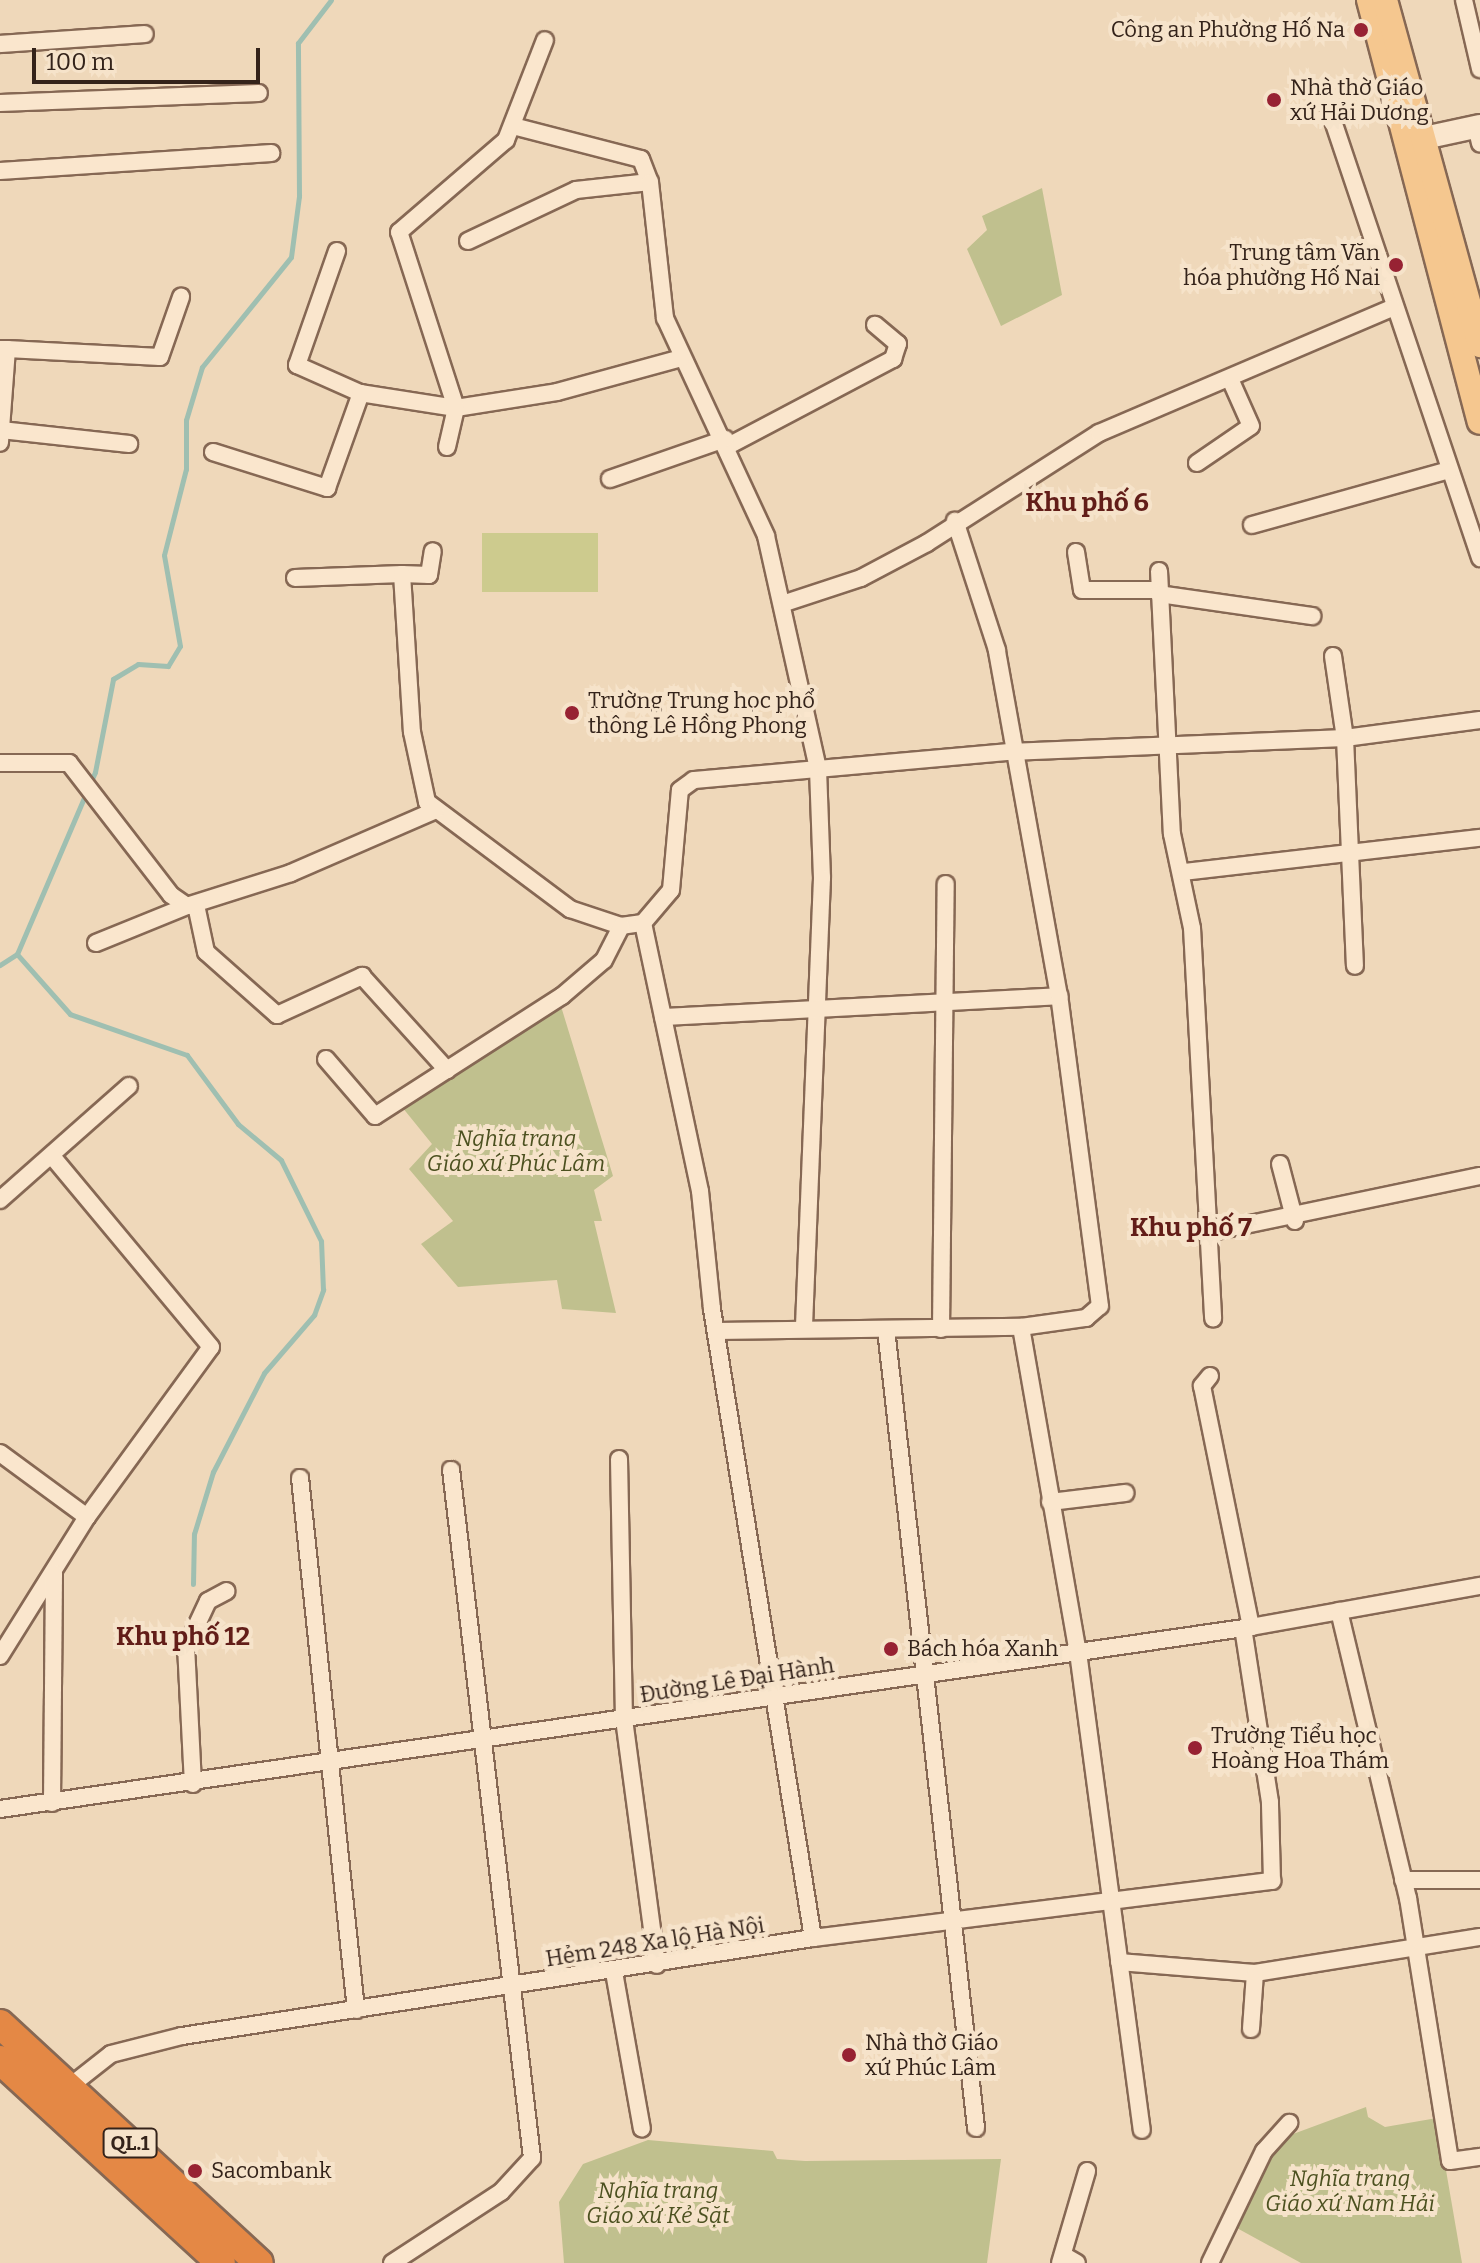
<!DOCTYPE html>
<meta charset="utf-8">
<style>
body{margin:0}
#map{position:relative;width:1480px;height:2263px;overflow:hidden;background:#efd8ba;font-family:Bitter,serif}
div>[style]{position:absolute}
.green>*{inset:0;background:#cdcb8e}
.cemetery>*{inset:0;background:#c0c08e}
.stream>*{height:5px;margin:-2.5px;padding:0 2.5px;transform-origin:2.5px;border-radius:2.5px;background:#9fbfb1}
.roads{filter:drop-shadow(2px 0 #866854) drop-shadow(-2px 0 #866854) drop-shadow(0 2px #866854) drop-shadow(0 -2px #866854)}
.street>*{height:16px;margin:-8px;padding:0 8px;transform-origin:8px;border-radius:8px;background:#fae6cd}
.secondary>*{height:22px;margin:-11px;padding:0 11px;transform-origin:11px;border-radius:11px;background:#fae6cd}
.primary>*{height:24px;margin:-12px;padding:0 12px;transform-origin:12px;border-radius:12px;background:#f5c78f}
.highway>*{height:28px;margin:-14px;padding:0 14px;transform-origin:14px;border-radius:14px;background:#e48845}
.dots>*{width:22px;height:22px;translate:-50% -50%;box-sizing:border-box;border:4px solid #f6e3ca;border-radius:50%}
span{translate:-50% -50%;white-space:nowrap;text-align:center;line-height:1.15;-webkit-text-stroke:8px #f6e3ca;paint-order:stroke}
.shield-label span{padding:2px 6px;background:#f6e3ca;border:2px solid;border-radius:6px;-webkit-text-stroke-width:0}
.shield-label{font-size:20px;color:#34231a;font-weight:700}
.poi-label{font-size:22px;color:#34231a}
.right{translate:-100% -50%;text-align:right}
.left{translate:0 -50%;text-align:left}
.park-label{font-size:22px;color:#4c5120;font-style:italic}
.street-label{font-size:22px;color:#34231a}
.quarter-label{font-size:26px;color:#621d18;font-weight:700}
.scale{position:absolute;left:32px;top:48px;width:228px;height:36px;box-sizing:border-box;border:4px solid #34231a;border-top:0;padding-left:10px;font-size:24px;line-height:28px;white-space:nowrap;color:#34231a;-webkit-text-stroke:6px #f6e3ca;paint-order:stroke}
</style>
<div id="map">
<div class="green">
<i style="clip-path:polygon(482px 533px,598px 533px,598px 592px,482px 592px)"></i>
</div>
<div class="cemetery">
<i style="clip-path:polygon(1042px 188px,1062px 295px,1001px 326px,967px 249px,987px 230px,982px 216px)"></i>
<i style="clip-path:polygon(560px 1003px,613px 1176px,594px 1190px,602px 1221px,594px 1221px,616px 1313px,562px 1309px,557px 1280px,458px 1287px,421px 1244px,453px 1221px,409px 1169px,432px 1144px,402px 1107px)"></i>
<i style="clip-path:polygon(1366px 2107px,1368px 2117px,1385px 2127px,1437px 2118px,1462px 2263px,1301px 2263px,1235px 2227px,1268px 2154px,1285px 2137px)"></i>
<i style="clip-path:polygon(648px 2140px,773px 2151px,777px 2159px,805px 2161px,1001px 2159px,987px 2263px,564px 2263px,559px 2202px,583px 2164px)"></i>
</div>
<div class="stream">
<i style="left:0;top:965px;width:20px;rotate:-33deg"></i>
<i style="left:193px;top:1584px;width:50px;rotate:-88.9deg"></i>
<i style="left:194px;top:1534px;width:65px;rotate:-73deg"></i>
<i style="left:213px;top:1472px;width:111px;rotate:-62.7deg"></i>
<i style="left:264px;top:1373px;width:77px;rotate:-49.2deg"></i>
<i style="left:314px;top:1315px;width:27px;rotate:-70deg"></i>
<i style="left:323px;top:1290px;width:49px;rotate:-92.3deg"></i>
<i style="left:321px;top:1241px;width:90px;rotate:-116.3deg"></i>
<i style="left:281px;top:1160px;width:56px;rotate:-140.1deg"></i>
<i style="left:238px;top:1124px;width:86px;rotate:-126.5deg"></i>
<i style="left:187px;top:1055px;width:124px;rotate:-160.7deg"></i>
<i style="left:70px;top:1014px;width:80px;rotate:-131.5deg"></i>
<i style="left:17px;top:954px;width:198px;rotate:-66.8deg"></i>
<i style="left:95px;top:772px;width:95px;rotate:-79deg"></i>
<i style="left:113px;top:679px;width:29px;rotate:-31deg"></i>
<i style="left:138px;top:664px;width:30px;rotate:4deg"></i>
<i style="left:168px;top:666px;width:23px;rotate:-59deg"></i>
<i style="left:180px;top:646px;width:92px;rotate:-100deg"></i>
<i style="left:164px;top:555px;width:89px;rotate:-75.7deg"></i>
<i style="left:186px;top:469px;width:49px;rotate:-90deg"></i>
<i style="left:186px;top:420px;width:55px;rotate:-73.2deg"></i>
<i style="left:202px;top:367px;width:141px;rotate:-51deg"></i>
<i style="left:291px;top:257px;width:62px;rotate:-82.5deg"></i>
<i style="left:299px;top:196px;width:153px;rotate:-90.4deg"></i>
<i style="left:298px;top:43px;width:54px;rotate:-52.5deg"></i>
</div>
<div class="roads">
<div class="street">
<i style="left:1464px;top:0;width:71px;rotate:76.9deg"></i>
<i style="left:0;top:44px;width:145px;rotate:-3.9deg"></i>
<i style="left:0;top:103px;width:259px;rotate:-2.2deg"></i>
<i style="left:1329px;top:109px;width:474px;rotate:71.4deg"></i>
<i style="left:513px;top:126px;width:132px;rotate:14.5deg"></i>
<i style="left:641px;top:159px;width:25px;rotate:69deg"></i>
<i style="left:1476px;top:126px;width:18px;rotate:77deg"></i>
<i style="left:0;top:171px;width:272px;rotate:-3.8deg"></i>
<i style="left:468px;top:241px;width:119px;rotate:-25.3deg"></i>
<i style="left:576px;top:190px;width:74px;rotate:-6.2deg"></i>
<i style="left:650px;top:182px;width:137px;rotate:83.7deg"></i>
<i style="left:665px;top:318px;width:240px;rotate:65.1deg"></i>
<i style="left:766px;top:536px;width:239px;rotate:77.4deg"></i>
<i style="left:818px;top:769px;width:109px;rotate:87.9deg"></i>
<i style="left:822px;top:878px;width:451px;rotate:92.3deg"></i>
<i style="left:337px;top:251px;width:121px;rotate:109.3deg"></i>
<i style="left:297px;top:365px;width:69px;rotate:24deg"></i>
<i style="left:360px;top:393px;width:97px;rotate:8.9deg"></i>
<i style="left:456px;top:408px;width:102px;rotate:-9deg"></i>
<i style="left:557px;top:392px;width:129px;rotate:-15.3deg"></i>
<i style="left:0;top:349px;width:7px"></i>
<i style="left:7px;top:349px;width:94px;rotate:94.3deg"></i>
<i style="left:7px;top:349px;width:153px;rotate:3deg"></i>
<i style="left:160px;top:357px;width:64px;rotate:-70.7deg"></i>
<i style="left:1px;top:430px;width:129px;rotate:6.2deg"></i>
<i style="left:728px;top:446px;width:187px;rotate:-27.8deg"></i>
<i style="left:893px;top:359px;width:16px;rotate:-72deg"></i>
<i style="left:898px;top:344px;width:30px;rotate:-140deg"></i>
<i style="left:447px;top:447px;width:40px;rotate:-77deg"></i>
<i style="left:456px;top:408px;width:185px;rotate:-107.9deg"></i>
<i style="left:399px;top:232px;width:141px;rotate:-40.7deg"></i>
<i style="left:506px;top:140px;width:107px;rotate:-68.7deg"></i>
<i style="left:213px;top:452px;width:120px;rotate:17.5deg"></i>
<i style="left:327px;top:488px;width:101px;rotate:-70.3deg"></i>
<i style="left:1197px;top:463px;width:65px;rotate:-34.4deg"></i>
<i style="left:1251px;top:426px;width:49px;rotate:-114deg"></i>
<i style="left:610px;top:479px;width:122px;rotate:-19.2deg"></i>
<i style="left:1252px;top:525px;width:205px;rotate:-15.6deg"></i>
<i style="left:1076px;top:552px;width:38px;rotate:81deg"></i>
<i style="left:1082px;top:590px;width:77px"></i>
<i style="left:1159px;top:571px;width:263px;rotate:87.2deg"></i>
<i style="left:1172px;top:834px;width:96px;rotate:78deg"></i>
<i style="left:1192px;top:928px;width:391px;rotate:86.9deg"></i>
<i style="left:402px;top:574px;width:27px;rotate:2deg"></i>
<i style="left:429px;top:575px;width:24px;rotate:-81deg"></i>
<i style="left:295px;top:578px;width:107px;rotate:-2.1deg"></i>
<i style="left:402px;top:574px;width:158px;rotate:86.4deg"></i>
<i style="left:412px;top:732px;width:72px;rotate:77.9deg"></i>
<i style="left:427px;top:802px;width:179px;rotate:36.8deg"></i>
<i style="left:570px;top:909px;width:54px;rotate:18.4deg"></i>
<i style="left:621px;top:926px;width:22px;rotate:-8deg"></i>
<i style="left:643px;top:923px;width:43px;rotate:-49.7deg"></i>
<i style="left:671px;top:890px;width:100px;rotate:-84.9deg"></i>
<i style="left:680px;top:790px;width:17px;rotate:-36deg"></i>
<i style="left:694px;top:780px;width:317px;rotate:-5.1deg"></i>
<i style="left:1010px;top:752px;width:335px;rotate:-2.4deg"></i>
<i style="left:1345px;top:738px;width:136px;rotate:-7.6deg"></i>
<i style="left:1159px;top:594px;width:155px;rotate:8.2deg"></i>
<i style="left:785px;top:603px;width:80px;rotate:-18.2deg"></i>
<i style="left:861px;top:578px;width:75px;rotate:-27.9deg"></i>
<i style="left:927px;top:543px;width:204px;rotate:-32.6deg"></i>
<i style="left:1099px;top:433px;width:319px;rotate:-23.1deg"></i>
<i style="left:1333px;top:656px;width:83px;rotate:81.7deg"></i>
<i style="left:1345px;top:738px;width:228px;rotate:87.5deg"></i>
<i style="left:0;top:763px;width:69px"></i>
<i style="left:69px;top:763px;width:167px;rotate:52.3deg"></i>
<i style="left:171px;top:895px;width:19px;rotate:35deg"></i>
<i style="left:187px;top:906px;width:109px;rotate:-17.6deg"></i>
<i style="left:291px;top:873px;width:158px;rotate:-23.5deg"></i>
<i style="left:1184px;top:872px;width:298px;rotate:-6.6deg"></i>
<i style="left:196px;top:905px;width:48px;rotate:78deg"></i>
<i style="left:206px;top:952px;width:95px;rotate:41.6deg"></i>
<i style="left:277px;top:1015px;width:94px;rotate:-24.6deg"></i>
<i style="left:362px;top:976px;width:127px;rotate:47.9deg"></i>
<i style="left:643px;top:923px;width:274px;rotate:78deg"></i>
<i style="left:700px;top:1191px;width:119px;rotate:84.2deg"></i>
<i style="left:712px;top:1309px;width:637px;rotate:80.88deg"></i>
<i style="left:96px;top:943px;width:98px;rotate:-22.1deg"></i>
<i style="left:663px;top:1017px;width:397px;rotate:-3deg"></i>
<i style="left:326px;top:1059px;width:75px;rotate:49.3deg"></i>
<i style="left:375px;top:1116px;width:222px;rotate:-32.7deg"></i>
<i style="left:562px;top:996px;width:55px;rotate:-40.6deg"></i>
<i style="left:604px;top:960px;width:38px;rotate:-63deg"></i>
<i style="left:1280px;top:1164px;width:59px;rotate:75.3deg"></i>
<i style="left:0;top:1200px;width:172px;rotate:-41.5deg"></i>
<i style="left:1207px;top:1233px;width:279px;rotate:-11.8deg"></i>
<i style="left:1021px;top:1327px;width:330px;rotate:80.1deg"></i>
<i style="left:1078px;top:1652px;width:482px;rotate:82.4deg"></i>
<i style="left:886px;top:1329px;width:804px;rotate:83.57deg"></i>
<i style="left:941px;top:1329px;width:445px;rotate:-89.4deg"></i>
<i style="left:716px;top:1331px;width:305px;rotate:-0.8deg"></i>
<i style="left:1021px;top:1327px;width:66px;rotate:-7.9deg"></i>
<i style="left:1086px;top:1318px;width:18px;rotate:-41deg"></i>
<i style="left:1100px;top:1306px;width:313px;rotate:-97.5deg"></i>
<i style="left:1059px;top:996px;width:352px;rotate:-100.2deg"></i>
<i style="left:997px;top:650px;width:136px;rotate:-108deg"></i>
<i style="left:1210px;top:1376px;width:13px;rotate:129deg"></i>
<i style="left:1202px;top:1386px;width:246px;rotate:78.5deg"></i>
<i style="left:0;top:1453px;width:108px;rotate:36.3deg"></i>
<i style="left:619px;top:1459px;width:260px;rotate:88.9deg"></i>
<i style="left:624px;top:1719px;width:248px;rotate:82.4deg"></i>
<i style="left:300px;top:1478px;width:535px;rotate:83.99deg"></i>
<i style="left:1050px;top:1502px;width:76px;rotate:-6.8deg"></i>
<i style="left:1339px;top:1611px;width:295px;rotate:76.5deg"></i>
<i style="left:1408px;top:1898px;width:266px;rotate:80.9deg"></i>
<i style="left:1450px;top:2161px;width:30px;rotate:-8deg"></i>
<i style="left:0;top:1656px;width:164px;rotate:-58deg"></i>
<i style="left:87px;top:1517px;width:210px;rotate:-53.9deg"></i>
<i style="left:211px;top:1347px;width:249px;rotate:-129.8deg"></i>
<i style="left:193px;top:1784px;width:136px;rotate:-92.9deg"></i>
<i style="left:186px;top:1648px;width:52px;rotate:-64.9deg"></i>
<i style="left:208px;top:1601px;width:21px;rotate:-28deg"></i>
<i style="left:52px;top:1803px;width:230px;rotate:-89.5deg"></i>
<i style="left:0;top:1809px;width:1264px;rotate:-8.28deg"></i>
<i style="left:1251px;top:1627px;width:233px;rotate:-10.2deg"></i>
<i style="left:1403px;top:1880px;width:77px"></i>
<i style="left:1119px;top:1962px;width:136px;rotate:4.6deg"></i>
<i style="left:1255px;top:1973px;width:228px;rotate:-9.1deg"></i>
<i style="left:614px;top:1972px;width:159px;rotate:79.9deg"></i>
<i style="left:1251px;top:2029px;width:56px;rotate:-85.9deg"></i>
<i style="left:69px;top:2087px;width:53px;rotate:-38.2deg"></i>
<i style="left:111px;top:2054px;width:73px;rotate:-14.2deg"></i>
<i style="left:182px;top:2036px;width:639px;rotate:-8.83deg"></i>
<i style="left:813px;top:1938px;width:463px;rotate:-7.1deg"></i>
<i style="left:1272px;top:1881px;width:79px;rotate:-91.5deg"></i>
<i style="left:1270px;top:1802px;width:176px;rotate:-98.8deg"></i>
<i style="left:1063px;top:2255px;width:16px;rotate:30deg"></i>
<i style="left:392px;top:2263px;width:130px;rotate:-33.1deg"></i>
<i style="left:501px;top:2192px;width:46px;rotate:-47.6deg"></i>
<i style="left:532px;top:2158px;width:693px;rotate:-96.71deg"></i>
<i style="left:1060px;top:2263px;width:96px;rotate:-73.6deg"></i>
<i style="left:1210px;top:2263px;width:124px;rotate:-64.3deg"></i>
<i style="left:1264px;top:2151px;width:38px;rotate:-48deg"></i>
</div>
<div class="secondary">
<i style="left:1424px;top:138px;width:57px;rotate:-12.1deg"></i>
</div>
<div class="primary">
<i style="left:1369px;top:0;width:436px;rotate:75.3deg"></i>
<i style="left:1385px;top:0;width:358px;rotate:74.6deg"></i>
</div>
<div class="highway">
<i style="left:0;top:2024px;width:352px;rotate:42.7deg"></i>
<i style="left:0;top:2060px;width:300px;rotate:42.6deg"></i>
</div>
</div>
<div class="dots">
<i style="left:1361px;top:30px;background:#972233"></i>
<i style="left:1274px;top:100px;background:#972233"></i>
<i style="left:1396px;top:265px;background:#972233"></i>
<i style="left:572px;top:713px;background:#972233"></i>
<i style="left:891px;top:1649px;background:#972233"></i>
<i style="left:1195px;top:1748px;background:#972233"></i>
<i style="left:849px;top:2055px;background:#972233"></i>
<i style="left:195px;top:2171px;background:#972233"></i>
</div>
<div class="shield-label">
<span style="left:130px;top:2143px">QL.1</span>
</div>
<div class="poi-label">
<span class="right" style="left:1345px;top:30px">Công an Phường Hố Na</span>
<span class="left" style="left:1290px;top:100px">Nhà thờ Giáo<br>xứ Hải Dương</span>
<span class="right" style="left:1380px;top:265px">Trung tâm Văn<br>hóa phường Hố Nai</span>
<span class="left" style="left:588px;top:713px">Trường Trung học phổ<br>thông Lê Hồng Phong</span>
<span class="left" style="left:907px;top:1649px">Bách hóa Xanh</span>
<span class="left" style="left:1211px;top:1748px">Trường Tiểu học<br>Hoàng Hoa Thám</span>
<span class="left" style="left:865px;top:2055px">Nhà thờ Giáo<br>xứ Phúc Lâm</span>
<span class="left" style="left:211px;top:2171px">Sacombank</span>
</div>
<div class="park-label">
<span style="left:516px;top:1151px">Nghĩa trang<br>Giáo xứ Phúc Lâm</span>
<span style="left:1350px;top:2191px">Nghĩa trang<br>Giáo xứ Nam Hải</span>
<span style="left:658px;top:2203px">Nghĩa trang<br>Giáo xứ Kẻ Sặt</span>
</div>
<div class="street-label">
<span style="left:737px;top:1680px;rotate:-9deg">Đường Lê Đại Hành</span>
<span style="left:655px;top:1942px;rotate:-9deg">Hẻm 248 Xa lộ Hà Nội</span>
</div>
<div class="quarter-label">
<span style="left:1087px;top:503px">Khu phố 6</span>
<span style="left:1191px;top:1228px">Khu phố 7</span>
<span style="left:183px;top:1637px">Khu phố 12</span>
</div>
<div class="scale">100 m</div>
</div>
